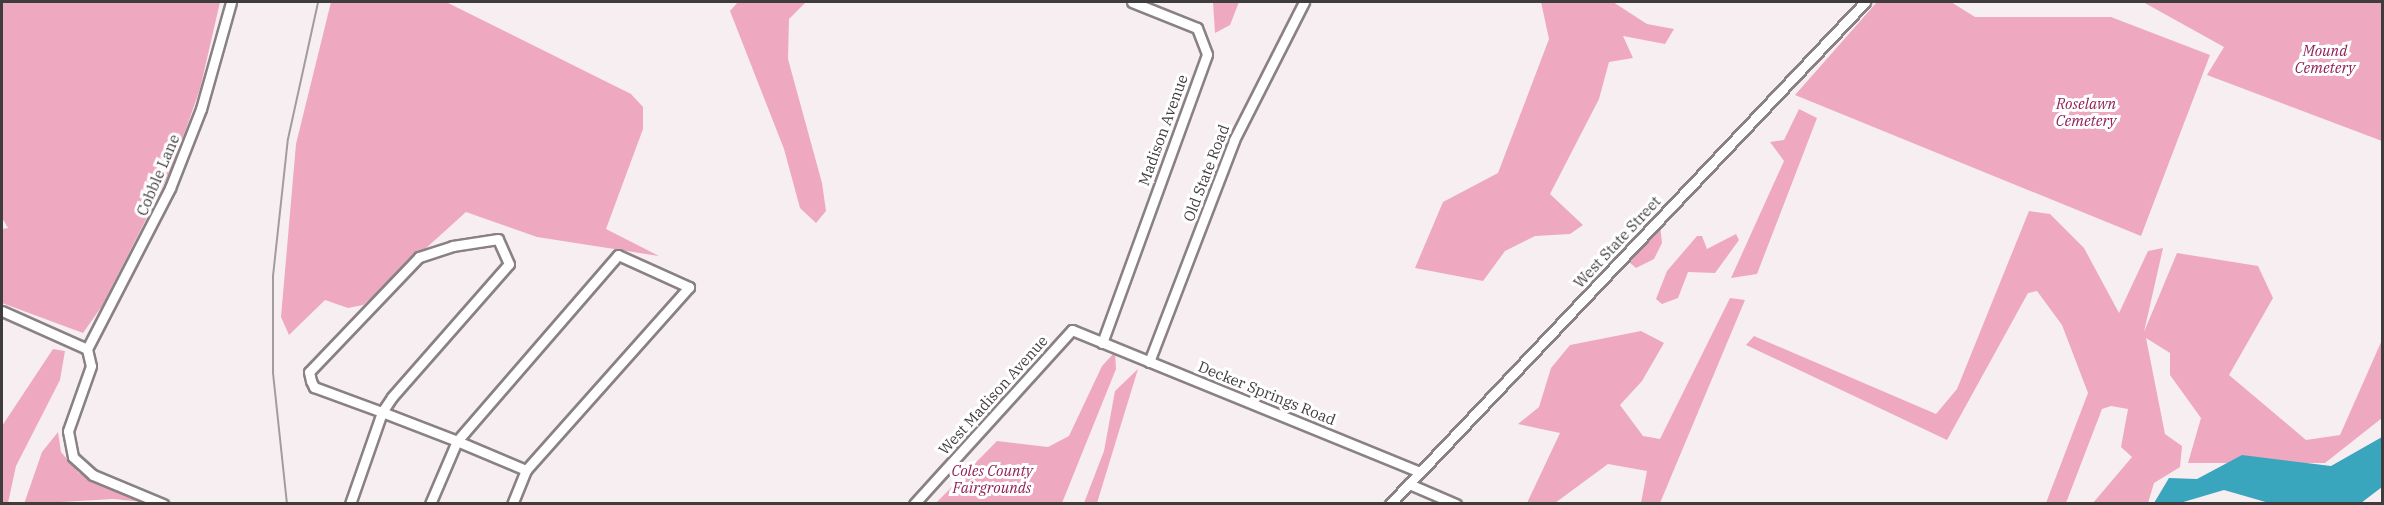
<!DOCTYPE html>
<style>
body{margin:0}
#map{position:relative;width:2384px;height:505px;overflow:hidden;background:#f7eef1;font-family:"IBM Plex Serif",serif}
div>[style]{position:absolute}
.green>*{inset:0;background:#eea9c1}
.water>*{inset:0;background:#3aa6be}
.roads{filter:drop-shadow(2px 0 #898184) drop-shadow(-2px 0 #898184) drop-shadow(0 2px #898184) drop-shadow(0 -2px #898184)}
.minor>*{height:9px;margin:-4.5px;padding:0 4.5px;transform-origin:4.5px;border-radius:4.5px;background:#fff}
.rail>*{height:2px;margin:-1px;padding:0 1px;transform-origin:1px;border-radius:1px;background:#a29c9e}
span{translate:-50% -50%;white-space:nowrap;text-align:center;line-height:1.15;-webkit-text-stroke:6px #fff;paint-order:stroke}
.park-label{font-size:15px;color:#921f57;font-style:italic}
.street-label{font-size:15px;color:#3f3c3d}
.frame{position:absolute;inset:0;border:3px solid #3f3c3d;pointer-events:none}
</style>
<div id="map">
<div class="green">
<i style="clip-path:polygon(2px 2px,220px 2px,200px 89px,173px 166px,102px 306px,83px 333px,2px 303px,2px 229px,8px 228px,2px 218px)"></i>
<i style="clip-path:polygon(331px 2px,446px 2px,631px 94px,643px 107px,643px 129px,606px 229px,659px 256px,537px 237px,466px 212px,363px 305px,348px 308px,325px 300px,289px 335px,281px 317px,296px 144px)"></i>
<i style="clip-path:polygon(738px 2px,806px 2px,789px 19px,788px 59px,822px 183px,826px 211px,816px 223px,800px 208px,784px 149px,730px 11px)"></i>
<i style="clip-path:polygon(1213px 2px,1239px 2px,1230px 25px,1215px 33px)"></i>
<i style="clip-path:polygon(1541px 2px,1613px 2px,1647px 24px,1674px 29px,1665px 44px,1623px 36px,1633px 58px,1609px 62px,1599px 99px,1550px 194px,1583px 225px,1570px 234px,1535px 236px,1505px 251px,1483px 281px,1415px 268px,1443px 202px,1498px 173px,1549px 39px)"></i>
<i style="clip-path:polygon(1877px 2px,1951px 2px,1975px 17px,2111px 17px,2210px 55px,2141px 236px,1795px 95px)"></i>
<i style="clip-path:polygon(2143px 2px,2382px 2px,2382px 141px,2207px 75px,2224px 47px)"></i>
<i style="clip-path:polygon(1799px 109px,1817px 118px,1757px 274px,1731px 278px,1784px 161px,1770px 142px,1784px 140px)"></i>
<i style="clip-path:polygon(2029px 211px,2050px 214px,2084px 248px,2119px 313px,2148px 251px,2163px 248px,2144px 332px,2177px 253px,2258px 266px,2273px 298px,2229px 375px,2306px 440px,2340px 435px,2382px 340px,2382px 418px,2325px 463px,2188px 463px,2201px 418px,2170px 375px,2170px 353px,2146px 338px,2165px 434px,2182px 446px,2180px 467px,2154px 483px,2148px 503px,2093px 503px,2132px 457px,2121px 447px,2128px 409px,2111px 406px,2102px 409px,2066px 503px,2046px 503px,2088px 393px,2062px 325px,2037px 291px,2028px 293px,1947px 440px,1746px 345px,1754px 336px,1936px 414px,1957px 389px)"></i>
<i style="clip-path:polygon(1660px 225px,1662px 243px,1654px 259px,1636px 268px,1629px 262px)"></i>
<i style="clip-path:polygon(1736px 234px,1739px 240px,1715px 273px,1688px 272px,1678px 298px,1662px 304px,1656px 299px,1667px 271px,1697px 236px,1702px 236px,1707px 249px)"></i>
<i style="clip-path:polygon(1730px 298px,1745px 300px,1660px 503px,1641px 503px,1647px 471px,1608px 464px,1555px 503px,1527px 503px,1560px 433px,1518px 424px,1539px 407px,1551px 368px,1570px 345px,1641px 331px,1664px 343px,1642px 381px,1620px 405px,1643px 436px,1660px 439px)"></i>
<i style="clip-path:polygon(53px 349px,65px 351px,60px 380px,16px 466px,8px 503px,2px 503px,2px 426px)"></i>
<i style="clip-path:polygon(1115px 352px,1116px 369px,1062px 503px,935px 504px,997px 441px,1048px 447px,1069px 436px,1102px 366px)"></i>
<i style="clip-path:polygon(1138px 369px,1097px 503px,1084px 503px,1104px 451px,1115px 391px)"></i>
<i style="clip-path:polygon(58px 432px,61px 452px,79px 473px,153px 503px,114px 499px,24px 504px,42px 452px)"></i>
</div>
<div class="water">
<i style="clip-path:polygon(2382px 437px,2382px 487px,2361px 503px,2269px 503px,2224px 490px,2180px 503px,2154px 503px,2169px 478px,2197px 479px,2242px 455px,2331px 466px)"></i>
</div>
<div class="roads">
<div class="minor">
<i style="left:2px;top:311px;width:93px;rotate:24.1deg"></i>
<i style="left:87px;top:349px;width:17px;rotate:77deg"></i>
<i style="left:91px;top:366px;width:69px;rotate:109.5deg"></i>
<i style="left:68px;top:431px;width:26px;rotate:79deg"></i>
<i style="left:73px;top:457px;width:27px;rotate:42deg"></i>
<i style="left:93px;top:475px;width:76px;rotate:22.5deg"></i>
<i style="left:1102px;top:343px;width:307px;rotate:-70deg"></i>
<i style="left:1207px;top:54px;width:28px;rotate:-111deg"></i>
<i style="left:1197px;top:28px;width:70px;rotate:-158.2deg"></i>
<i style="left:87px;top:349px;width:181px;rotate:-62.7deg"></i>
<i style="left:170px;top:188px;width:85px;rotate:-68.6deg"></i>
<i style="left:201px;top:109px;width:111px;rotate:-74.3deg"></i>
<i style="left:1149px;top:362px;width:238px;rotate:-69deg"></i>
<i style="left:1234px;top:140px;width:155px;rotate:-63.1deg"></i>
<i style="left:1409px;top:484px;width:51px;rotate:23.1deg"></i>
<i style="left:350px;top:504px;width:97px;rotate:-70.8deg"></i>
<i style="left:382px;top:412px;width:18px;rotate:-56deg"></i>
<i style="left:392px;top:397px;width:177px;rotate:-48.7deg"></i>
<i style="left:509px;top:264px;width:27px;rotate:-114deg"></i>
<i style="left:498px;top:239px;width:46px;rotate:171.2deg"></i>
<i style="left:453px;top:246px;width:36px;rotate:162deg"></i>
<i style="left:419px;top:257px;width:159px;rotate:133.7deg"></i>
<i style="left:309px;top:372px;width:9px;rotate:77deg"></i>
<i style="left:311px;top:381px;width:7px;rotate:63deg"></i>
<i style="left:314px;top:387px;width:72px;rotate:20.2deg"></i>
<i style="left:382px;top:412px;width:80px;rotate:21.1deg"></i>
<i style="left:457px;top:441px;width:75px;rotate:22.8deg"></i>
<i style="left:430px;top:504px;width:69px;rotate:-66.8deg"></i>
<i style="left:457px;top:441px;width:246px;rotate:-49.1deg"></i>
<i style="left:618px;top:255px;width:78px;rotate:24.3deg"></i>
<i style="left:689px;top:287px;width:245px;rotate:131.7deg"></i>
<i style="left:526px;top:470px;width:37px;rotate:112deg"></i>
<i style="left:914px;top:504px;width:235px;rotate:-47.8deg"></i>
<i style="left:1072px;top:330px;width:376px;rotate:22.2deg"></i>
<i style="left:1390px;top:504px;width:691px;rotate:-46.58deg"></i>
</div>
</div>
<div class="rail">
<i style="left:287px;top:504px;width:132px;rotate:-96.1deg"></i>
<i style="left:273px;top:373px;width:97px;rotate:-90deg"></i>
<i style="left:273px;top:276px;width:138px;rotate:-83.8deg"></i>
<i style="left:288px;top:139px;width:140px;rotate:-77.6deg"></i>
</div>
<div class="park-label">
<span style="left:2325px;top:59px">Mound<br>Cemetery</span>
<span style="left:2086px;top:112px">Roselawn<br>Cemetery</span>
<span style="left:992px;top:479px">Coles County<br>Fairgrounds</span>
</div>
<div class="street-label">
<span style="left:1163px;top:130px;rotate:-70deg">Madison Avenue</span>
<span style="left:1206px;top:173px;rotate:-69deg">Old State Road</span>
<span style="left:158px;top:175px;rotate:-67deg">Cobble Lane</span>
<span style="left:1617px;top:242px;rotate:-47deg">West State Street</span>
<span style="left:1267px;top:393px;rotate:22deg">Decker Springs Road</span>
<span style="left:993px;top:395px;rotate:-48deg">West Madison Avenue</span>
</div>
<div class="frame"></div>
</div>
